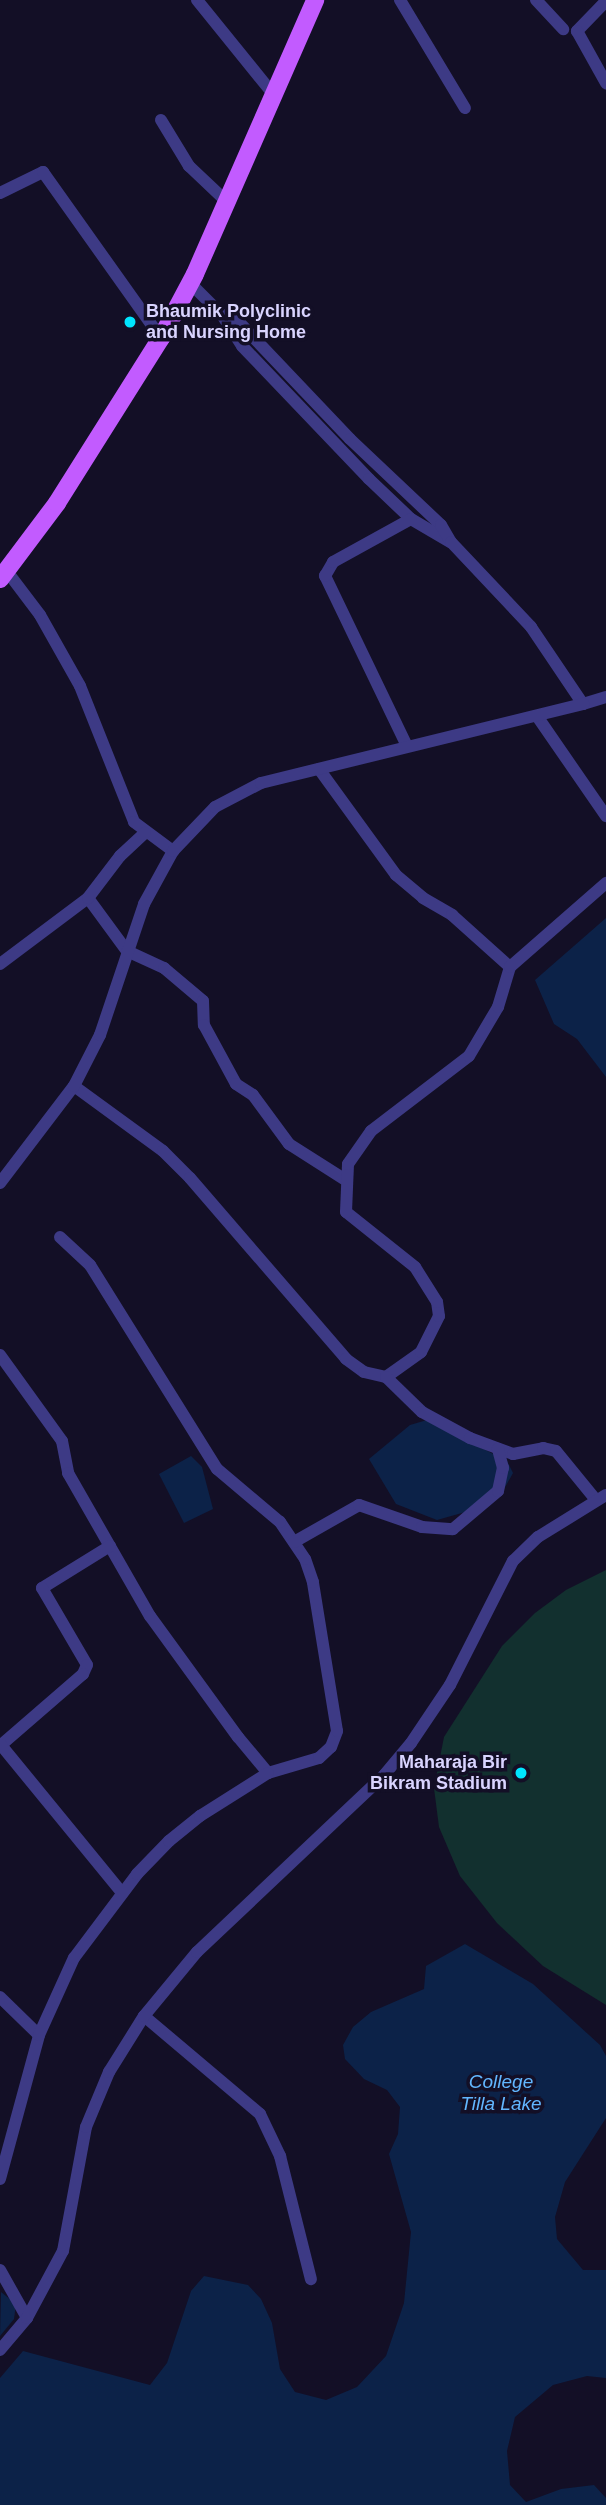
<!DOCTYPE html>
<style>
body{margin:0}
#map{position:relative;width:606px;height:2505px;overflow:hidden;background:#130f26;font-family:Helvetica,sans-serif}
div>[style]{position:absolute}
.green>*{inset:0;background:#12302f}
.water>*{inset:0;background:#0c2248}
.street>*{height:12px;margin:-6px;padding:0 6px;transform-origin:6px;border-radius:6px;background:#3d3a85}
.primary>*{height:18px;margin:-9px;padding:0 9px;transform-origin:9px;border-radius:9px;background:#c25bff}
.dots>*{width:19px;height:19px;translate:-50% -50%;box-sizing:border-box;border:4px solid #130f26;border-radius:50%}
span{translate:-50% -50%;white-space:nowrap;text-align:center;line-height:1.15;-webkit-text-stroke:7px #130f26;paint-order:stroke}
.poi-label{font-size:18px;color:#d9d4ff;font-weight:700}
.left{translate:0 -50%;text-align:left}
.right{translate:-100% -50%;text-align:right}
.water-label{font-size:19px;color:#62b6ff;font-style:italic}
</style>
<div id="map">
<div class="green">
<i style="clip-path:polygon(606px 1570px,606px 2005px,543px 1966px,497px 1923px,460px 1876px,439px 1827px,434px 1788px,444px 1737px,502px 1646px,535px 1613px,566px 1590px)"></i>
</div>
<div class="water">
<i style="clip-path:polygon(606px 918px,606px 1077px,577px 1039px,554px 1024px,535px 980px)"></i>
<i style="clip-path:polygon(427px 1420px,507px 1461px,513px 1473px,504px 1489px,476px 1509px,437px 1520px,396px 1504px,369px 1459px,410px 1425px)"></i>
<i style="clip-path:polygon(191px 1456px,202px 1467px,213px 1509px,184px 1523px,159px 1474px)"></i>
<i style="clip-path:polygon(465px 1944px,533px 1984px,600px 2045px,606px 2056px,606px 2118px,565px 2182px,555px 2217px,557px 2239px,583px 2270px,606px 2270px,606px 2378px,587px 2376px,553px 2385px,515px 2417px,507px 2451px,510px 2485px,526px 2502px,561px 2489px,594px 2485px,606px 2498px,606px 2505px,0 2505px,0 2378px,23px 2351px,150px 2385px,167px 2363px,191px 2291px,204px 2276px,248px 2285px,261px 2299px,272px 2323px,280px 2369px,295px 2392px,326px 2400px,357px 2387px,386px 2356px,404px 2303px,411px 2232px,389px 2154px,398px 2134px,400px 2107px,387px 2090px,364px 2079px,345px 2059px,343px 2045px,353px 2027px,371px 2012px,424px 1989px,426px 1966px)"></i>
<i style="clip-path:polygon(1px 2292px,16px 2304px,14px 2319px,0 2336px)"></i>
</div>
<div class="street">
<i style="left:197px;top:0;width:121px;rotate:51deg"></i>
<i style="left:400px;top:0;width:126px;rotate:59deg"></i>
<i style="left:536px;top:0;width:40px;rotate:47deg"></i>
<i style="left:606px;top:1px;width:42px;rotate:134deg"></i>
<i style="left:577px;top:31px;width:60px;rotate:60.9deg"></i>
<i style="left:161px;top:120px;width:54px;rotate:58.7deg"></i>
<i style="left:189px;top:166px;width:50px;rotate:43.4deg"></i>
<i style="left:0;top:193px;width:48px;rotate:-26deg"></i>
<i style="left:43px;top:172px;width:204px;rotate:54.6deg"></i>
<i style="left:190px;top:283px;width:45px;rotate:45deg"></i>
<i style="left:222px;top:315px;width:37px;rotate:57deg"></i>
<i style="left:242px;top:346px;width:184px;rotate:46.3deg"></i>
<i style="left:369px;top:479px;width:58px;rotate:43.6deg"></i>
<i style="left:411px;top:519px;width:45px;rotate:30.5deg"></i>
<i style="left:222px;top:315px;width:16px;rotate:18deg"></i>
<i style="left:237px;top:320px;width:164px;rotate:46.5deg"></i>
<i style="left:350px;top:439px;width:125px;rotate:43.4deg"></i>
<i style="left:441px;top:525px;width:20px;rotate:60deg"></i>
<i style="left:451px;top:542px;width:117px;rotate:46.7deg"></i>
<i style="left:531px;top:627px;width:93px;rotate:56deg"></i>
<i style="left:583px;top:704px;width:24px;rotate:-17deg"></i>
<i style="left:6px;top:570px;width:56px;rotate:52.9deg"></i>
<i style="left:40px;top:615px;width:81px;rotate:60.6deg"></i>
<i style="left:80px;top:686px;width:146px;rotate:68.3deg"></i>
<i style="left:134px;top:822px;width:49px;rotate:36.6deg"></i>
<i style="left:539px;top:719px;width:118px;rotate:55.4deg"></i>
<i style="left:406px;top:744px;width:187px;rotate:-115.7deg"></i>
<i style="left:325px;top:576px;width:16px;rotate:-60deg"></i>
<i style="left:333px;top:562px;width:89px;rotate:-28.9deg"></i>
<i style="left:319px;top:769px;width:131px;rotate:54deg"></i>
<i style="left:396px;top:875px;width:35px;rotate:40deg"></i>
<i style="left:423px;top:898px;width:34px;rotate:30deg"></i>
<i style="left:452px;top:915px;width:78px;rotate:41.9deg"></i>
<i style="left:88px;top:898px;width:66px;rotate:53.7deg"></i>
<i style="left:127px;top:951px;width:41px;rotate:24.7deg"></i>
<i style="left:164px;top:968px;width:51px;rotate:40.2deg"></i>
<i style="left:203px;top:1001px;width:24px;rotate:88deg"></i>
<i style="left:204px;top:1025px;width:67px;rotate:61.5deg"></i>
<i style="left:236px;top:1084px;width:20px;rotate:33deg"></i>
<i style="left:253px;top:1095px;width:61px;rotate:53.7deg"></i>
<i style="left:289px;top:1144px;width:65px;rotate:32.5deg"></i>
<i style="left:0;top:964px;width:110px;rotate:-36.9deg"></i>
<i style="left:88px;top:898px;width:53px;rotate:-52.7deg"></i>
<i style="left:120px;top:856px;width:34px;rotate:-43deg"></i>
<i style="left:74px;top:1086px;width:110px;rotate:36.1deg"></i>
<i style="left:163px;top:1151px;width:38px;rotate:45deg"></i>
<i style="left:190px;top:1178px;width:239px;rotate:49.2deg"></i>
<i style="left:346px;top:1359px;width:22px;rotate:36deg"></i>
<i style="left:364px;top:1372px;width:23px;rotate:13deg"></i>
<i style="left:386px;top:1377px;width:43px;rotate:-35.5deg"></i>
<i style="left:421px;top:1352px;width:40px;rotate:-63.4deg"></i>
<i style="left:439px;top:1316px;width:14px;rotate:-98deg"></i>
<i style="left:437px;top:1302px;width:41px;rotate:-122.2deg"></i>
<i style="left:415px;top:1267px;width:88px;rotate:-141.4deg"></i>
<i style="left:346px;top:1212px;width:48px;rotate:-87.6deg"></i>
<i style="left:348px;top:1164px;width:40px;rotate:-55.1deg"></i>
<i style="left:371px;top:1131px;width:123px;rotate:-37.4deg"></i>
<i style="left:469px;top:1056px;width:57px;rotate:-59.4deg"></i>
<i style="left:498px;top:1007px;width:42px;rotate:-73.3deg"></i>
<i style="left:510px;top:967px;width:128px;rotate:-41.2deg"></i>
<i style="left:0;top:1183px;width:122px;rotate:-52.7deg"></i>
<i style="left:74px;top:1086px;width:57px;rotate:-63deg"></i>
<i style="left:100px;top:1035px;width:138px;rotate:-71.4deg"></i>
<i style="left:144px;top:904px;width:60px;rotate:-61.3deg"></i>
<i style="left:173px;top:851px;width:61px;rotate:-46.3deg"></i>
<i style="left:215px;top:807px;width:52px;rotate:-27.6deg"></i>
<i style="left:261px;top:783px;width:332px;rotate:-13.8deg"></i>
<i style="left:0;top:1355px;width:106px;rotate:54.2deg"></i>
<i style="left:62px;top:1441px;width:33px;rotate:79deg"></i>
<i style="left:68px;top:1473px;width:165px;rotate:60.2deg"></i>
<i style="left:150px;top:1616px;width:150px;rotate:54deg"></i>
<i style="left:238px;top:1737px;width:47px;rotate:50.2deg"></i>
<i style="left:268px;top:1773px;width:53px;rotate:-16.4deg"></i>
<i style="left:319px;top:1758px;width:16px;rotate:-43deg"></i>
<i style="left:331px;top:1747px;width:17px;rotate:-69deg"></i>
<i style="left:337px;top:1731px;width:151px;rotate:-99.2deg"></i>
<i style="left:313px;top:1582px;width:24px;rotate:-109deg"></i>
<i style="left:305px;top:1559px;width:45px;rotate:-124deg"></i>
<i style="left:280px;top:1522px;width:82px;rotate:-139.9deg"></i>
<i style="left:217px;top:1469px;width:240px;rotate:-121.9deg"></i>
<i style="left:90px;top:1265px;width:41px;rotate:-137deg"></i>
<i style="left:386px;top:1377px;width:50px;rotate:44.2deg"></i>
<i style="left:422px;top:1412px;width:55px;rotate:28.4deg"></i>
<i style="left:470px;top:1438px;width:46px;rotate:20.4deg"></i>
<i style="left:513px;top:1454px;width:31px;rotate:-11deg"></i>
<i style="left:543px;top:1448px;width:13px;rotate:13deg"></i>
<i style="left:556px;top:1451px;width:63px;rotate:50.8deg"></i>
<i style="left:294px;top:1542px;width:75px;rotate:-29.6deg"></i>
<i style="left:359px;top:1505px;width:67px;rotate:19.2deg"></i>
<i style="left:422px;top:1527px;width:31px;rotate:4deg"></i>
<i style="left:453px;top:1529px;width:59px;rotate:-40.2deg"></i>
<i style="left:498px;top:1491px;width:24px;rotate:-78deg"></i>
<i style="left:503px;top:1468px;width:20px;rotate:-105deg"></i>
<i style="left:110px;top:1546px;width:80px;rotate:148.3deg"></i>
<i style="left:42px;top:1588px;width:89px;rotate:59.7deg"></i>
<i style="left:87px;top:1665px;width:10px;rotate:114deg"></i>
<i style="left:83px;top:1674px;width:108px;rotate:139.1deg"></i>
<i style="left:1px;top:1745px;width:191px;rotate:50.7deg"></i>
<i style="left:0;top:1997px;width:54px;rotate:44.3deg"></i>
<i style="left:144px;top:2016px;width:152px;rotate:40.2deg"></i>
<i style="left:260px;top:2114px;width:47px;rotate:64.5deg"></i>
<i style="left:280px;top:2156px;width:127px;rotate:75.9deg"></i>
<i style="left:0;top:2179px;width:149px;rotate:-74.8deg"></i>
<i style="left:39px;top:2035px;width:85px;rotate:-65.6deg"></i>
<i style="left:74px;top:1958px;width:105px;rotate:-53.1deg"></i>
<i style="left:137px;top:1874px;width:46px;rotate:-45.9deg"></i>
<i style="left:169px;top:1841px;width:40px;rotate:-39deg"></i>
<i style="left:200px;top:1816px;width:80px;rotate:-32.3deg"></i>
<i style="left:0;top:2270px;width:55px;rotate:60.6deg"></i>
<i style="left:0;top:2350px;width:42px;rotate:-49.8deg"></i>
<i style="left:27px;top:2318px;width:76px;rotate:-61.8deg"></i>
<i style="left:63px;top:2251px;width:126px;rotate:-79.5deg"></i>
<i style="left:86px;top:2127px;width:60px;rotate:-67.3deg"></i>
<i style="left:109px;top:2072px;width:66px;rotate:-58deg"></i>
<i style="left:144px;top:2016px;width:83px;rotate:-50.4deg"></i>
<i style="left:197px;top:1952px;width:259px;rotate:-43.4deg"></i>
<i style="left:385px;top:1774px;width:40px;rotate:-50deg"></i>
<i style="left:411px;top:1743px;width:70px;rotate:-56.1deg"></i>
<i style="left:450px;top:1685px;width:139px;rotate:-63.1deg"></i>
<i style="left:513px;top:1561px;width:35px;rotate:-44deg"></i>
<i style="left:538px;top:1537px;width:80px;rotate:-31.7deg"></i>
</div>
<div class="primary">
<i style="left:0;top:579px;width:95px;rotate:-53.1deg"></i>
<i style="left:57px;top:503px;width:195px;rotate:-57.8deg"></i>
<i style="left:161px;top:338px;width:72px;rotate:-62deg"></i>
<i style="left:195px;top:274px;width:299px;rotate:-66.3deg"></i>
</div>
<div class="dots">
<i style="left:130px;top:322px;background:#00e5ff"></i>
<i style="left:521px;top:1773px;background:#00e5ff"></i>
</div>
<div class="poi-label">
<span class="left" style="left:146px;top:322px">Bhaumik Polyclinic<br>and Nursing Home</span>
<span class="right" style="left:507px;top:1773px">Maharaja Bir<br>Bikram Stadium</span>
</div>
<div class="water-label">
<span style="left:501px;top:2093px">College<br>Tilla Lake</span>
</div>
</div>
